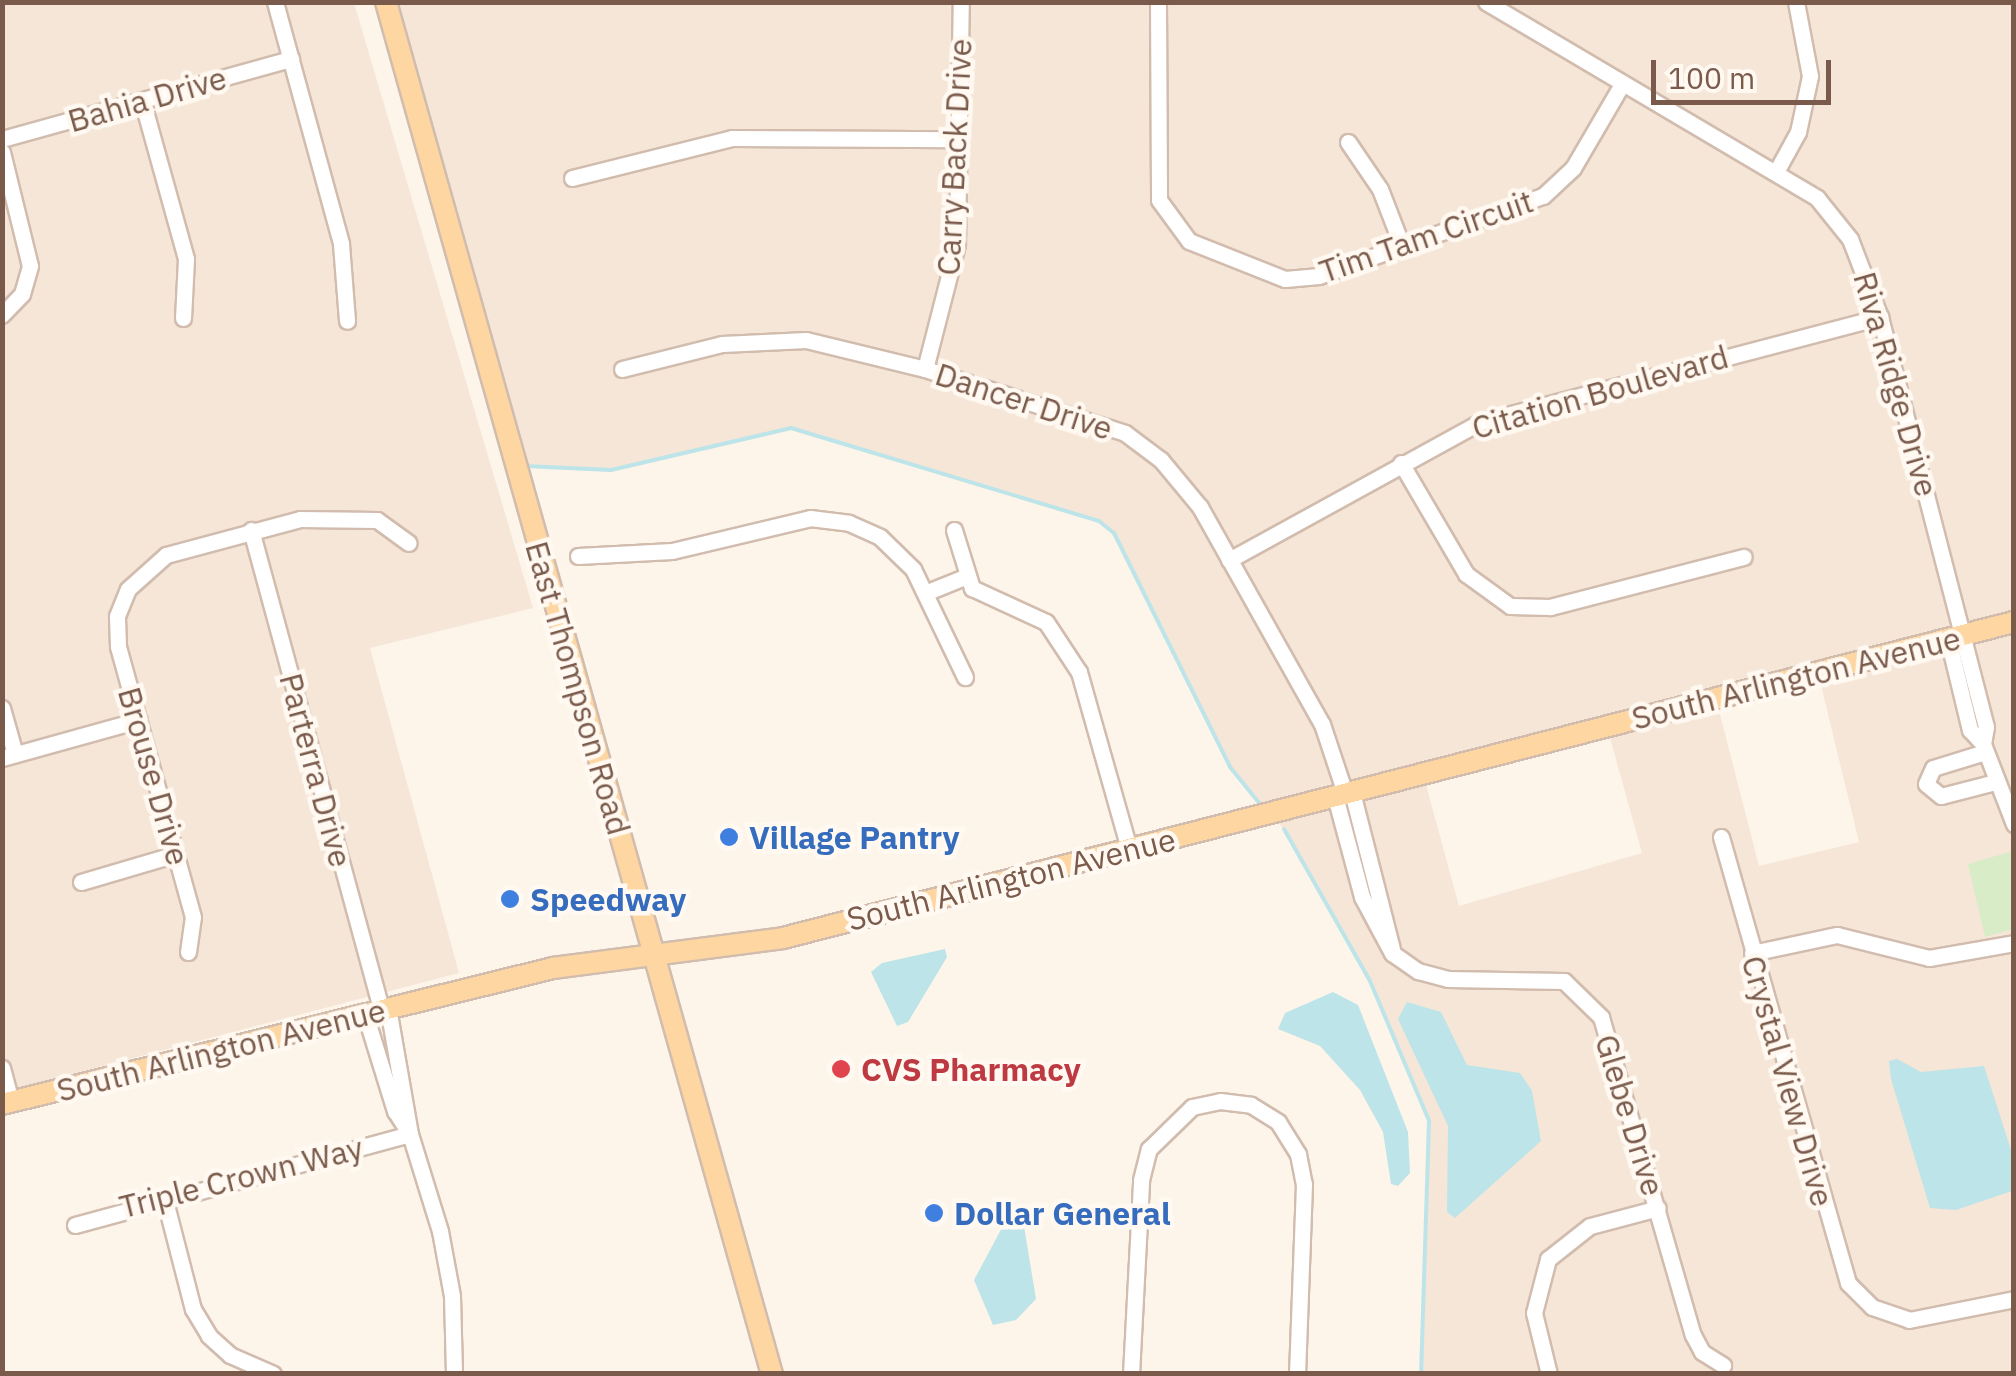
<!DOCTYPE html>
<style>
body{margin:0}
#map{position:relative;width:2016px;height:1376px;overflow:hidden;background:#fdf5ea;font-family:"IBM Plex Sans",sans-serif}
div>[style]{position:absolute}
.residential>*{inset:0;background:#f5e6d8}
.green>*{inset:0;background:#d8ecc7}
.water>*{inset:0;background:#bde4e8}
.stream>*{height:4px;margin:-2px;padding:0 2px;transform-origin:2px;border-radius:2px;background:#bde4e8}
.roads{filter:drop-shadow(2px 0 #d1bcae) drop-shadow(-2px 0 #d1bcae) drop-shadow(0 2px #d1bcae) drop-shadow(0 -2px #d1bcae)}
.minor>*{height:15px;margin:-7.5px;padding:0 7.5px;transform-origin:7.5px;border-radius:7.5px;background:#fff}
.major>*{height:20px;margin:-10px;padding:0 10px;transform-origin:10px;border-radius:10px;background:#fdd6a1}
.dots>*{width:28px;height:28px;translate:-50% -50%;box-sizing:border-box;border:5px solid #fff9f1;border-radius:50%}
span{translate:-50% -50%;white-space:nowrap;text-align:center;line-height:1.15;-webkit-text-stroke:9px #fff9f1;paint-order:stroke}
.street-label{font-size:32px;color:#7a5a4b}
.shop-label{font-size:32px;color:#366cbe;font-weight:700}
.left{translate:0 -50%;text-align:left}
.health-label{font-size:32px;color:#be3a42;font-weight:700}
.frame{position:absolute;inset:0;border:5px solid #7a5a4b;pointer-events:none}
.scale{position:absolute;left:1651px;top:60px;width:180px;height:45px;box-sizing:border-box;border:5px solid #7a5a4b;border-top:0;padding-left:12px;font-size:30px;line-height:35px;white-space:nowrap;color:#7a5a4b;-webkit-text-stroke:8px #fff9f1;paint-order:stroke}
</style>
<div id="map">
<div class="residential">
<i style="clip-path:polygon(3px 3px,354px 3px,533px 608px,370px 648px,459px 973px,3px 1092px)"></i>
<i style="clip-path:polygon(evenodd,386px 3px,2013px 3px,2013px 1373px,1421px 1373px,1429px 1121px,1370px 981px,1284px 829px,1230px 767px,1114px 533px,1099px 521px,791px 428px,611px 470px,515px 466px,386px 3px,1818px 673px,1859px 842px,1759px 866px,1716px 699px,1818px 673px,386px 3px,1607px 727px,1642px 853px,1459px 906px,1423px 774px,1607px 727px)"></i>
</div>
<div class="green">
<i style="clip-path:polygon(2013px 851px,2013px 929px,1985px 937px,1968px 864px)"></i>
</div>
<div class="water">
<i style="clip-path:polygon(945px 949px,947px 957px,908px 1022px,897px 1026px,871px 972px,882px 963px)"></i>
<i style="clip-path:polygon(1333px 992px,1358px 1005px,1408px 1132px,1410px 1173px,1398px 1186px,1391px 1184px,1383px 1132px,1360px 1090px,1320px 1046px,1278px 1029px,1285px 1013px)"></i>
<i style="clip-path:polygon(1407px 1002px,1441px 1012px,1467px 1065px,1520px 1073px,1532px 1091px,1541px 1141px,1455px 1218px,1447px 1212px,1448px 1126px,1398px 1019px)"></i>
<i style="clip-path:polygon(1897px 1059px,1921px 1072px,1984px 1066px,2013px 1156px,2012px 1191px,1956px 1210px,1930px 1208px,1891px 1079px,1889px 1061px)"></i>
<i style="clip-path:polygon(1021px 1208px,1036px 1299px,1016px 1320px,993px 1325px,974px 1280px,1004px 1224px)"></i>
</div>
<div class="stream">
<i style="left:525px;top:466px;width:86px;rotate:2.7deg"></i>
<i style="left:611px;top:470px;width:185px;rotate:-13.1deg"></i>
<i style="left:791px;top:428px;width:322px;rotate:16.8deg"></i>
<i style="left:1099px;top:521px;width:19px;rotate:39deg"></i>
<i style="left:1114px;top:533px;width:261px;rotate:63.6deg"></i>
<i style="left:1230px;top:767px;width:48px;rotate:51deg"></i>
<i style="left:1284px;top:829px;width:175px;rotate:60.5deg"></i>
<i style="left:1370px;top:981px;width:152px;rotate:67.1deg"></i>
<i style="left:1429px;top:1121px;width:253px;rotate:91.8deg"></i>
</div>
<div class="roads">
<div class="minor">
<i style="left:275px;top:2px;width:251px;rotate:74.7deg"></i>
<i style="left:341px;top:244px;width:77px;rotate:85.5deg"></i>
<i style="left:1158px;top:2px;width:198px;rotate:89.7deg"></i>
<i style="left:1159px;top:200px;width:51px;rotate:53.8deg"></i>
<i style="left:1189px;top:241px;width:103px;rotate:21.6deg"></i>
<i style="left:1285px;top:279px;width:34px;rotate:-5deg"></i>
<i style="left:1319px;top:276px;width:238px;rotate:-19.7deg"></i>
<i style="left:1543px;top:196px;width:41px;rotate:-43deg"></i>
<i style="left:1573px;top:168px;width:97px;rotate:-59.7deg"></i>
<i style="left:1486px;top:2px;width:385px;rotate:30.6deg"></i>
<i style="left:1817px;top:198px;width:53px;rotate:51.2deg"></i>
<i style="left:1850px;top:239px;width:84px;rotate:69deg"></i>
<i style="left:1880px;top:317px;width:423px;rotate:75.5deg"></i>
<i style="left:1986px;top:727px;width:17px;rotate:100deg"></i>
<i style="left:142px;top:100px;width:165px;rotate:74.5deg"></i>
<i style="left:186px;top:259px;width:59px;rotate:92.9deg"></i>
<i style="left:2px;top:139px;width:300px;rotate:-15.5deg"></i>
<i style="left:1348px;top:142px;width:57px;rotate:55.8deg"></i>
<i style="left:1380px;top:189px;width:61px;rotate:68.9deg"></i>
<i style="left:2px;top:152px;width:117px;rotate:76.2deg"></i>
<i style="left:30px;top:266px;width:29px;rotate:106deg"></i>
<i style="left:22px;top:294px;width:29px;rotate:134deg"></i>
<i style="left:1776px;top:172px;width:46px;rotate:-61.2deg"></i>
<i style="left:1798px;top:132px;width:57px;rotate:-77.9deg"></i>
<i style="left:1810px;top:76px;width:75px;rotate:-100.7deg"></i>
<i style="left:572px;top:178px;width:165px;rotate:-14deg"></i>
<i style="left:732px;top:138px;width:227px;rotate:0.3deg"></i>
<i style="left:622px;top:369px;width:103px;rotate:-14deg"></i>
<i style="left:722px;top:344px;width:84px;rotate:-2.7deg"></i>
<i style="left:806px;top:340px;width:122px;rotate:13.7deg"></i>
<i style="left:925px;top:369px;width:210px;rotate:17.7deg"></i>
<i style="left:1125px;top:433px;width:45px;rotate:36.9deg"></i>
<i style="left:1161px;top:460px;width:61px;rotate:50.3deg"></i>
<i style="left:1200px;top:507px;width:249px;rotate:60.7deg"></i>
<i style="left:1322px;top:724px;width:73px;rotate:71.6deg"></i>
<i style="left:925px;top:369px;width:129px;rotate:-75.6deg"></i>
<i style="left:957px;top:244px;width:242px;rotate:-89.1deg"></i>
<i style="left:1401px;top:463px;width:129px;rotate:59.6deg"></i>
<i style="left:1466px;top:574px;width:54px;rotate:36deg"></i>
<i style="left:1510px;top:606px;width:40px;rotate:1.4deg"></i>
<i style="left:1550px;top:607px;width:200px;rotate:-14.5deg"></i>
<i style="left:251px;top:530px;width:497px;rotate:74.8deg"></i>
<i style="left:954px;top:530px;width:61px;rotate:72.8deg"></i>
<i style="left:972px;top:588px;width:81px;rotate:24.7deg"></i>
<i style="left:1046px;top:622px;width:60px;rotate:56.6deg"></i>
<i style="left:1079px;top:672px;width:184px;rotate:74.2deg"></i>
<i style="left:578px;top:556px;width:94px;rotate:-3deg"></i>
<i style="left:672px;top:551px;width:142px;rotate:-13.4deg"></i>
<i style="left:810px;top:518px;width:39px;rotate:7deg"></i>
<i style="left:849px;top:523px;width:34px;rotate:24deg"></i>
<i style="left:880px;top:537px;width:46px;rotate:44.1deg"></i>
<i style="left:913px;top:569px;width:120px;rotate:64.3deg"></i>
<i style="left:1229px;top:560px;width:286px;rotate:-28.8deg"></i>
<i style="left:1480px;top:422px;width:414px;rotate:-14.7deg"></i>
<i style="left:925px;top:593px;width:45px;rotate:-22deg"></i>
<i style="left:1948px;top:639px;width:94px;rotate:76.4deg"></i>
<i style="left:1970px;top:730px;width:19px;rotate:47deg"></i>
<i style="left:1983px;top:744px;width:86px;rotate:68.8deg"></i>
<i style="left:2px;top:708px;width:48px;rotate:74.2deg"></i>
<i style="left:1985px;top:752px;width:54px;rotate:162.9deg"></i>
<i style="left:1933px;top:768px;width:17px;rotate:114deg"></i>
<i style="left:1926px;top:784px;width:19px;rotate:39deg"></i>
<i style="left:1941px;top:796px;width:56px;rotate:-14.5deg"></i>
<i style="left:2px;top:758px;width:142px;rotate:-15.5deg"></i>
<i style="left:1352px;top:792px;width:162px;rotate:75.7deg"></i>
<i style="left:1335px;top:796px;width:105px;rotate:75deg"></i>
<i style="left:1362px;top:897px;width:64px;rotate:61.8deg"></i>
<i style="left:1392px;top:953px;width:32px;rotate:35deg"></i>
<i style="left:1418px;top:971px;width:31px;rotate:15deg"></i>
<i style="left:1448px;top:979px;width:116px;rotate:1deg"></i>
<i style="left:1564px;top:981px;width:52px;rotate:44.2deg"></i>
<i style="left:1601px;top:1017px;width:331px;rotate:73.9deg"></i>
<i style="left:1693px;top:1335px;width:19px;rotate:62deg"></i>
<i style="left:1702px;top:1352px;width:25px;rotate:32deg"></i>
<i style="left:1721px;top:837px;width:464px;rotate:74.1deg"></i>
<i style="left:1848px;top:1283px;width:34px;rotate:45deg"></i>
<i style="left:1872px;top:1307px;width:39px;rotate:19deg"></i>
<i style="left:1909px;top:1320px;width:107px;rotate:-11.3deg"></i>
<i style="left:81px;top:882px;width:99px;rotate:-16.4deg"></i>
<i style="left:188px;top:952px;width:35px;rotate:-82deg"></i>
<i style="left:193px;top:917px;width:281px;rotate:-105.5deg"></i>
<i style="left:118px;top:646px;width:30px;rotate:-92deg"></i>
<i style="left:117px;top:616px;width:29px;rotate:-68deg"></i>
<i style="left:128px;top:589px;width:51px;rotate:-41.8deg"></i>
<i style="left:166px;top:555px;width:139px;rotate:-15deg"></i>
<i style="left:300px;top:519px;width:77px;rotate:0.7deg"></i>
<i style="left:377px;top:520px;width:39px;rotate:36deg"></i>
<i style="left:1752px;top:953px;width:87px;rotate:-12deg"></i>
<i style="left:1837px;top:935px;width:95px;rotate:14deg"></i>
<i style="left:1929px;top:958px;width:86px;rotate:-10deg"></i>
<i style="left:365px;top:1014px;width:102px;rotate:72.8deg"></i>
<i style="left:395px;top:1111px;width:27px;rotate:57deg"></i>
<i style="left:410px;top:1134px;width:128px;rotate:-99.9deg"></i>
<i style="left:2px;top:1068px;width:35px;rotate:75deg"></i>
<i style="left:164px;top:1197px;width:116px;rotate:75.5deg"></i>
<i style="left:193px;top:1309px;width:31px;rotate:59deg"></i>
<i style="left:209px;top:1336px;width:28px;rotate:42deg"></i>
<i style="left:230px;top:1355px;width:47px;rotate:23.8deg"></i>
<i style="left:75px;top:1225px;width:347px;rotate:-15.2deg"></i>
<i style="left:410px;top:1134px;width:102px;rotate:72.8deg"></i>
<i style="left:440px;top:1231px;width:66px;rotate:79.5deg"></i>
<i style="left:452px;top:1296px;width:78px;rotate:88.5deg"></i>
<i style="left:1131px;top:1374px;width:194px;rotate:-87deg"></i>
<i style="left:1141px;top:1180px;width:32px;rotate:-76deg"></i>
<i style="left:1149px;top:1149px;width:60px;rotate:-44.3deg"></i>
<i style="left:1192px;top:1107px;width:29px;rotate:-12deg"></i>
<i style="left:1220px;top:1101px;width:31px;rotate:7deg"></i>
<i style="left:1251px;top:1105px;width:32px;rotate:32deg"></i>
<i style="left:1278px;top:1122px;width:38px;rotate:58deg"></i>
<i style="left:1298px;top:1154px;width:31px;rotate:79deg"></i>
<i style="left:1304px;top:1184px;width:190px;rotate:92.1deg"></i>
<i style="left:1549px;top:1374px;width:63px;rotate:-103.8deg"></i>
<i style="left:1534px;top:1313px;width:56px;rotate:-75.5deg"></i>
<i style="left:1548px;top:1259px;width:53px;rotate:-38.2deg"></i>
<i style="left:1590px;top:1226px;width:70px;rotate:-14.8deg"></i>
</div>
<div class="major">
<i style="left:386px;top:2px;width:1425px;rotate:74.29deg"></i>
<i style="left:2px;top:1104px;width:568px;rotate:-13.86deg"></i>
<i style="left:553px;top:968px;width:232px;rotate:-7.4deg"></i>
<i style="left:783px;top:938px;width:1271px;rotate:-14.4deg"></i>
</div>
</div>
<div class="dots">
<i style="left:729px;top:837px;background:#3f7fe0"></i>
<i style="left:510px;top:899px;background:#3f7fe0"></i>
<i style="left:841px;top:1069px;background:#e0444e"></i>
<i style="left:934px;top:1213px;background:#3f7fe0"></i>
</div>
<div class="street-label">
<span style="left:147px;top:99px;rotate:-16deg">Bahia Drive</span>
<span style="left:954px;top:157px;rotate:-87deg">Carry Back Drive</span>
<span style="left:1426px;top:236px;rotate:-19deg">Tim Tam Circuit</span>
<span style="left:1896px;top:384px;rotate:74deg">Riva Ridge Drive</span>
<span style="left:1600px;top:392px;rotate:-16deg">Citation Boulevard</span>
<span style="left:1024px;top:401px;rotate:18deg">Dancer Drive</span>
<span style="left:1796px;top:678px;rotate:-14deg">South Arlington Avenue</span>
<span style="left:578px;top:688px;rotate:74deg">East Thompson Road</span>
<span style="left:316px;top:770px;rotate:75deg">Parterra Drive</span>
<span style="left:154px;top:776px;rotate:74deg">Brouse Drive</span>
<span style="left:1011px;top:879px;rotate:-14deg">South Arlington Avenue</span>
<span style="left:221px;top:1050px;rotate:-14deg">South Arlington Avenue</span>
<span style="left:1788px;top:1081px;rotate:74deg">Crystal View Drive</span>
<span style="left:1630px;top:1115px;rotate:73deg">Glebe Drive</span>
<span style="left:241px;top:1177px;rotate:-14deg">Triple Crown Way</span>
</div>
<div class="shop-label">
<span class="left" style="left:749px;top:837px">Village Pantry</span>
<span class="left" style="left:530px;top:899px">Speedway</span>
<span class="left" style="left:954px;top:1213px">Dollar General</span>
</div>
<div class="health-label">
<span class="left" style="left:861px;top:1069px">CVS Pharmacy</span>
</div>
<div class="frame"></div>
<div class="scale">100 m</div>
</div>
